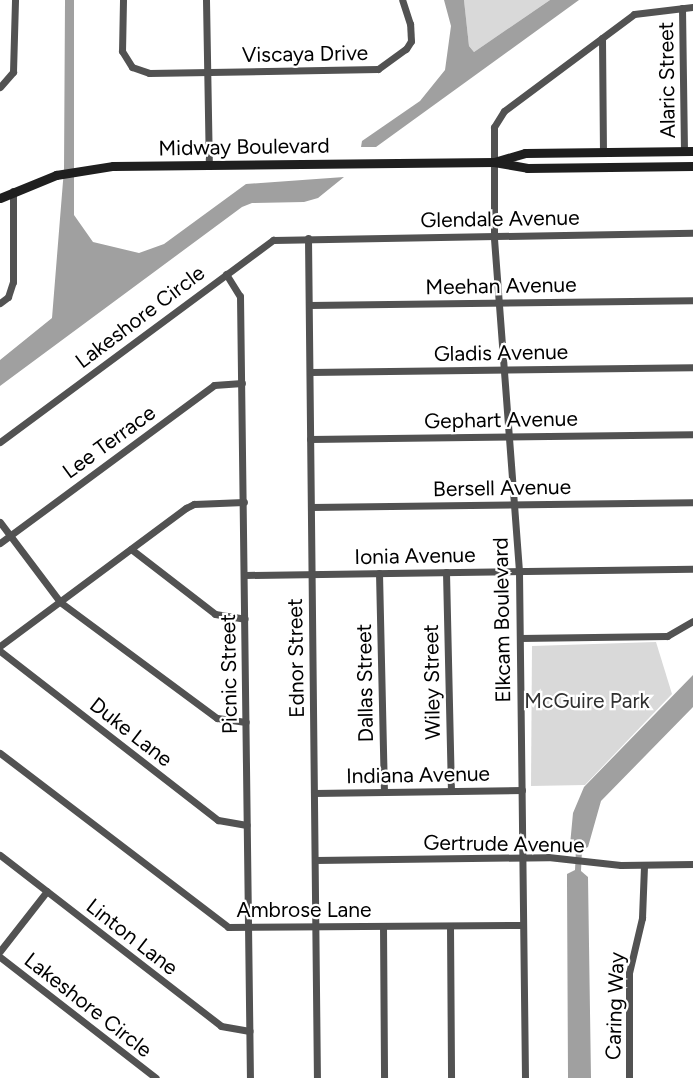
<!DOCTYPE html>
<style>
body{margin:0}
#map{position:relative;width:693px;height:1078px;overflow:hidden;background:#fff;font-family:Figtree,sans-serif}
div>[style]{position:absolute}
.green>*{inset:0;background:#d9d9d9}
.water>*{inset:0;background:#a0a0a0}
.street>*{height:7px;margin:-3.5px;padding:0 3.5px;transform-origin:3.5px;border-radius:3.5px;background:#525252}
.secondary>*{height:9px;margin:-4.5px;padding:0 4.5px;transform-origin:4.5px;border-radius:4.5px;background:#1f1f1f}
span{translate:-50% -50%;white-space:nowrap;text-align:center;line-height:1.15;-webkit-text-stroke:4.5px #fff;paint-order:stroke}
.street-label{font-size:21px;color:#000}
.park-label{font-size:21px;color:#303030}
</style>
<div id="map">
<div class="green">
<i style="clip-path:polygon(464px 0,550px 0,474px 52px,469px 46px)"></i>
<i style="clip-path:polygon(656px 642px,672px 694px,585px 785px,531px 786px,532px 646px)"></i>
</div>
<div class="water">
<i style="clip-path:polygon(65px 0,74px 0,74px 215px,93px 242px,139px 253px,164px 244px,246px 184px,344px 177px,318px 198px,304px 202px,252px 203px,242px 207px,0 386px,0 360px,52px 318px,64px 169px)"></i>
<i style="clip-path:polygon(444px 0,464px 0,469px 46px,474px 52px,550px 0,579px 0,376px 147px,361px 147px,362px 141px,420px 101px,445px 70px,451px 26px)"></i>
<i style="clip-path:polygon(693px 675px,693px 707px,601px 801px,588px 847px,582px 850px,581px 871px,588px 877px,591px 1078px,568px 1078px,567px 882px,567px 874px,575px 870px,576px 849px,570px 845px,573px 813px,584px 787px)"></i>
</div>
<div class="street">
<i style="left:123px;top:0;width:51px;rotate:91.1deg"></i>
<i style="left:122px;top:51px;width:19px;rotate:58deg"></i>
<i style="left:132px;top:67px;width:18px;rotate:19deg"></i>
<i style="left:149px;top:73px;width:229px;rotate:-1deg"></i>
<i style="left:378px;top:69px;width:34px;rotate:-36deg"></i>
<i style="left:406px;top:49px;width:9px;rotate:-58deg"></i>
<i style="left:411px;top:41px;width:17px;rotate:-93deg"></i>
<i style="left:410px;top:24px;width:25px;rotate:-108deg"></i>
<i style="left:206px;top:0;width:165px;rotate:89deg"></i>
<i style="left:682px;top:8px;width:143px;rotate:89.2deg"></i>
<i style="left:602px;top:38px;width:114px;rotate:89.5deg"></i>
<i style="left:0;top:87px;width:20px;rotate:-49deg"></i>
<i style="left:13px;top:72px;width:72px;rotate:-88.4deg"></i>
<i style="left:308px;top:238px;width:840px;rotate:89.39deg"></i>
<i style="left:226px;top:274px;width:26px;rotate:58deg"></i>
<i style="left:240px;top:296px;width:782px;rotate:89.27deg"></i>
<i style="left:0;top:303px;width:10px;rotate:-37deg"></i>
<i style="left:8px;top:297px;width:16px;rotate:-72deg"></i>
<i style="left:13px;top:282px;width:91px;rotate:-90deg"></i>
<i style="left:309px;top:305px;width:384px;rotate:-0.7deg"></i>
<i style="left:310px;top:372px;width:383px;rotate:-0.7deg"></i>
<i style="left:310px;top:439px;width:383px;rotate:-0.7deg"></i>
<i style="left:0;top:442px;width:340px;rotate:-36.5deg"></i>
<i style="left:273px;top:240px;width:420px;rotate:-1deg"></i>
<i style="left:311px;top:507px;width:382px;rotate:-0.7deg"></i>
<i style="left:0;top:522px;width:100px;rotate:53.1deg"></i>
<i style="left:60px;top:602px;width:195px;rotate:36.5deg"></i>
<i style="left:217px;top:718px;width:29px;rotate:8deg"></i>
<i style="left:0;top:543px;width:266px;rotate:-36.4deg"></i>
<i style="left:214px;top:385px;width:28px;rotate:-4deg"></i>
<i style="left:131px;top:549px;width:106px;rotate:37.7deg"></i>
<i style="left:215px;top:614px;width:30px;rotate:9deg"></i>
<i style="left:446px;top:572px;width:219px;rotate:88.7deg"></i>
<i style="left:379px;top:573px;width:219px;rotate:88.7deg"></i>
<i style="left:245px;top:575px;width:448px;rotate:-0.8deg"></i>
<i style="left:520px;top:638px;width:147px;rotate:-0.8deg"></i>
<i style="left:667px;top:636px;width:30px;rotate:-30deg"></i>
<i style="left:0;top:646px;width:232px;rotate:-36.6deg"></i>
<i style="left:186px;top:508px;width:9px;rotate:-27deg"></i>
<i style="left:194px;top:504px;width:50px;rotate:-2.3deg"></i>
<i style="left:0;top:651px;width:276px;rotate:37.8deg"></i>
<i style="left:218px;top:820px;width:29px;rotate:10deg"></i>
<i style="left:0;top:753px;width:287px;rotate:37.3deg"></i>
<i style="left:228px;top:927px;width:295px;rotate:-0.4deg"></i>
<i style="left:314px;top:793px;width:208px;rotate:-0.8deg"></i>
<i style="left:0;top:855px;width:279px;rotate:37.7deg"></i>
<i style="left:221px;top:1026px;width:29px;rotate:10deg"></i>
<i style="left:315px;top:860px;width:233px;rotate:-0.7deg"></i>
<i style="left:548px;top:857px;width:73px;rotate:6.3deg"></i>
<i style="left:621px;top:865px;width:72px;rotate:-0.8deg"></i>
<i style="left:383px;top:926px;width:152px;rotate:89.6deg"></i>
<i style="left:450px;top:926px;width:152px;rotate:89.6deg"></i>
<i style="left:0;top:951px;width:76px;rotate:-51.9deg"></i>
<i style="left:0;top:957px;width:197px;rotate:37.8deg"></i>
<i style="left:525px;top:1078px;width:507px;rotate:-90.68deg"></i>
<i style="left:519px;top:571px;width:336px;rotate:-94.3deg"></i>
<i style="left:494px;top:236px;width:109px;rotate:-90deg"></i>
<i style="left:494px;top:127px;width:19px;rotate:-58deg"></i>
<i style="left:504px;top:111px;width:162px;rotate:-36.7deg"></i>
<i style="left:634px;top:14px;width:59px;rotate:-6.8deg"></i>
<i style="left:629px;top:1078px;width:105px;rotate:-90deg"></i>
<i style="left:629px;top:973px;width:57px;rotate:-76.7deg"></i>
<i style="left:642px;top:918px;width:53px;rotate:-87.8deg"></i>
</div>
<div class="secondary">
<i style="left:494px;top:162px;width:32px;rotate:-16deg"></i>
<i style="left:525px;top:153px;width:168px;rotate:-0.7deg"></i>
<i style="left:0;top:198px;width:61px;rotate:-22.3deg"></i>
<i style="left:56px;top:175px;width:58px;rotate:-9deg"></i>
<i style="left:113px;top:166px;width:381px;rotate:-0.6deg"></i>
<i style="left:494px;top:162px;width:34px;rotate:10deg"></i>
<i style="left:527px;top:168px;width:166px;rotate:-0.7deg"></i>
</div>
<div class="street-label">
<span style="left:305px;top:54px;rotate:-1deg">Viscaya Drive</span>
<span style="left:667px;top:80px;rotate:-91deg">Alaric Street</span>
<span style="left:244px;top:147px;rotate:-1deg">Midway Boulevard</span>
<span style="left:500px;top:219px;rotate:-1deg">Glendale Avenue</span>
<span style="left:501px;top:286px;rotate:-1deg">Meehan Avenue</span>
<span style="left:140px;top:317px;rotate:-37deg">Lakeshore Circle</span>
<span style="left:501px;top:353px;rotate:-1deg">Gladis Avenue</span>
<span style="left:501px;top:420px;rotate:-1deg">Gephart Avenue</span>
<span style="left:109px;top:442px;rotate:-36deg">Lee Terrace</span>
<span style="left:502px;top:488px;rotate:-1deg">Bersell Avenue</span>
<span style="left:415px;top:556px;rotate:-1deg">Ionia Avenue</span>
<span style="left:502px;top:620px;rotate:-91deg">Elkcam Boulevard</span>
<span style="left:296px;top:658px;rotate:-91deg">Ednor Street</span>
<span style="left:229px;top:674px;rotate:-91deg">Picnic Street</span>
<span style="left:432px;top:682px;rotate:-91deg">Wiley Street</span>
<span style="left:365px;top:683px;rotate:-91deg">Dallas Street</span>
<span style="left:131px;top:732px;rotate:38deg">Duke Lane</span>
<span style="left:418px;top:775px;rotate:-1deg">Indiana Avenue</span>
<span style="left:504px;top:844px;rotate:1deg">Gertrude Avenue</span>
<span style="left:304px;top:910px">Ambrose Lane</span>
<span style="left:132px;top:937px;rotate:38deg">Linton Lane</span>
<span style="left:88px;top:1005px;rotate:38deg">Lakeshore Circle</span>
<span style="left:615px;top:1006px;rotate:-88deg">Caring Way</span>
</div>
<div class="park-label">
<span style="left:587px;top:701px">McGuire Park</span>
</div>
</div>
